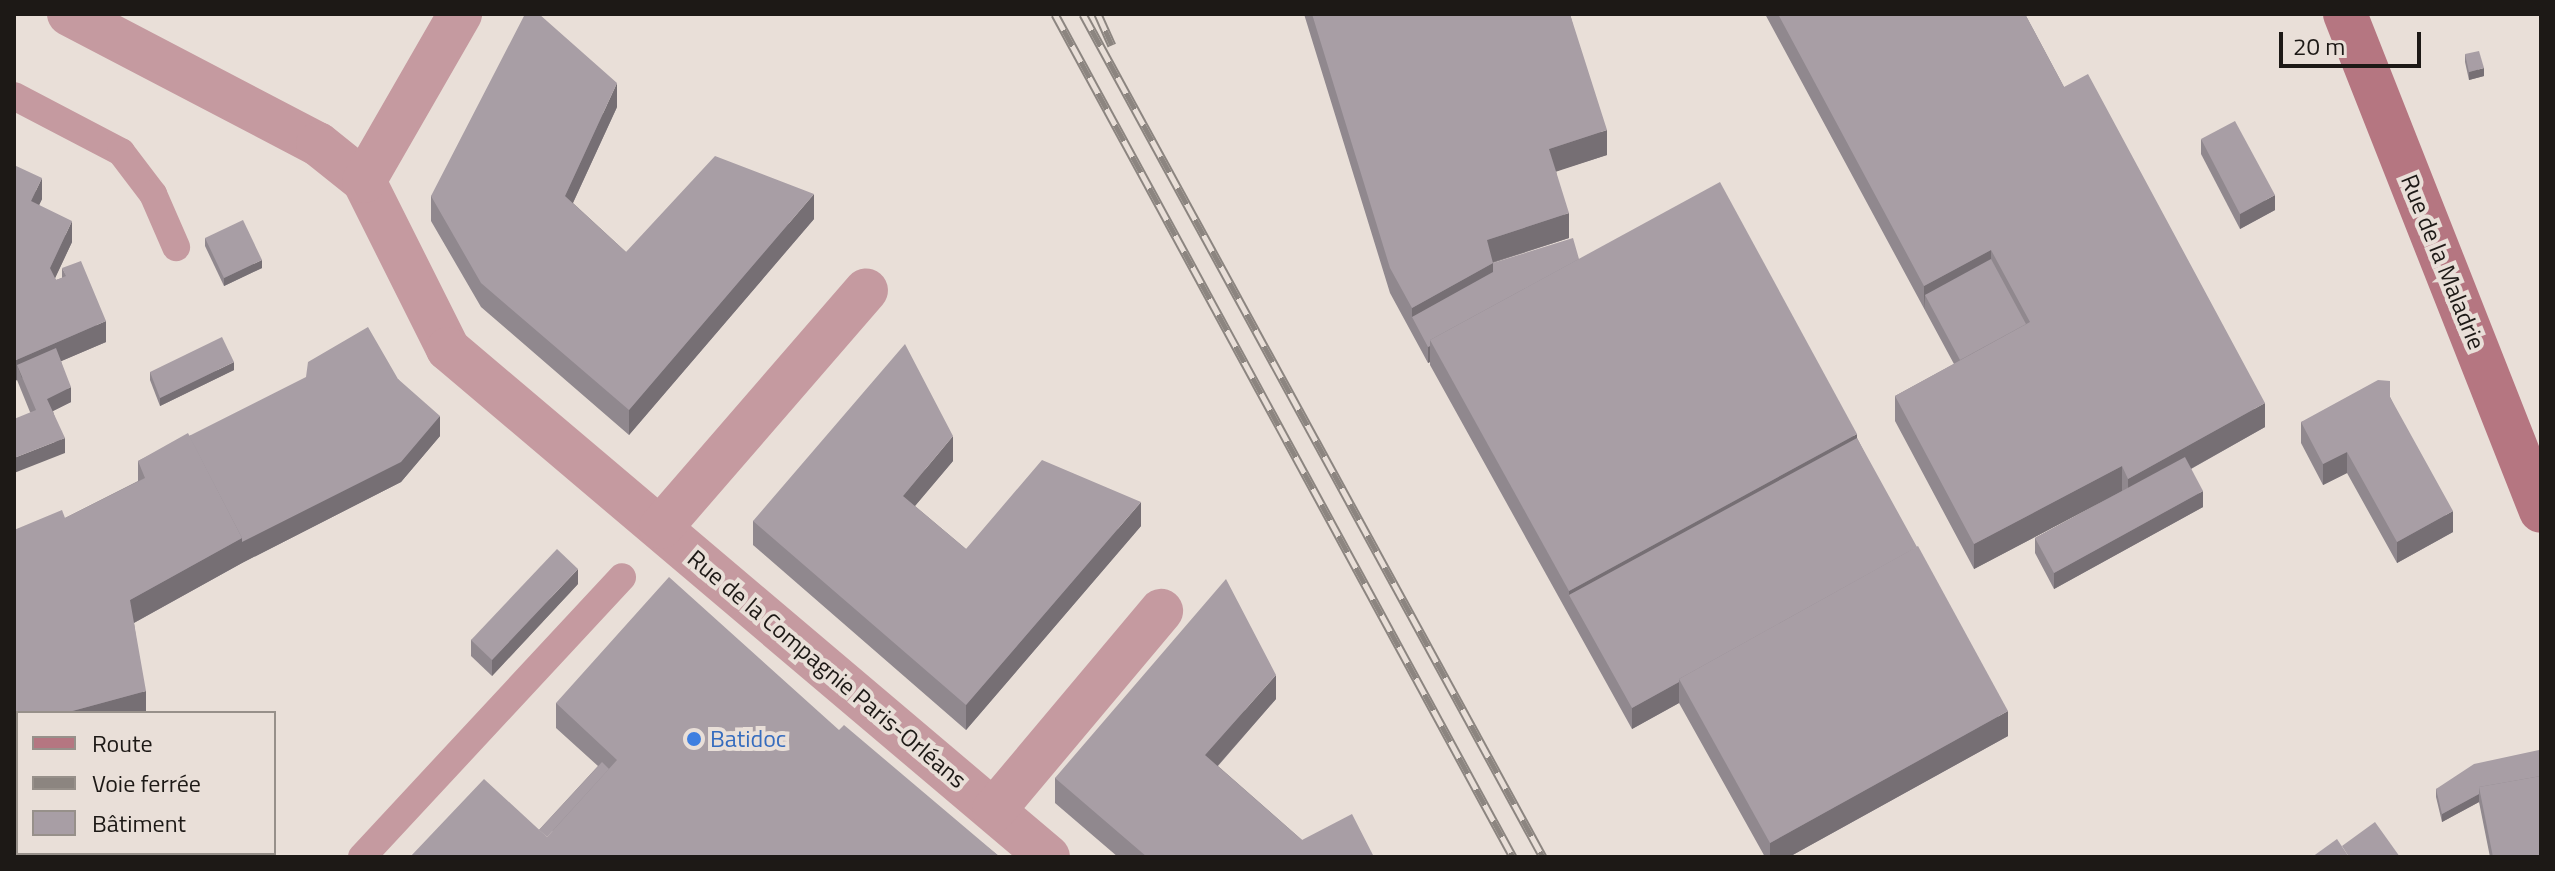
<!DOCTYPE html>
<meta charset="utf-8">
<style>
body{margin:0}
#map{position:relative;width:2555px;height:871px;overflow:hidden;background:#e9dfd8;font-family:"Titillium Web",sans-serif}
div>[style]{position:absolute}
.lane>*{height:28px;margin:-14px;padding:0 14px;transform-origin:14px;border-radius:14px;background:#c59aa0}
.street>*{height:44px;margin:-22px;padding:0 22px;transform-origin:22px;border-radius:22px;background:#c59aa0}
.secondary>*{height:44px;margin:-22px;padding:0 22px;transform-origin:22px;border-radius:22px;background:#b57681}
.rail>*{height:9px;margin-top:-4.5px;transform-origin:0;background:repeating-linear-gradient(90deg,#e9dfd8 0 18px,#8c8580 0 36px);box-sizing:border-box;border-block:2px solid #8c8580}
.wall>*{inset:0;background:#90888e}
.shaded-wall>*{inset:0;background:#766f74}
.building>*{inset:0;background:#a89ea5}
.dots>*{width:22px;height:22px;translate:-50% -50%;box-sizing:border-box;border:4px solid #e9dfd8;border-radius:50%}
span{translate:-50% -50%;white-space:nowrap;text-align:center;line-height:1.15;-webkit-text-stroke:8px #e9dfd8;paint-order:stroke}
.street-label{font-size:24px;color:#1d1916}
.shop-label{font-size:24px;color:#366cbe}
.left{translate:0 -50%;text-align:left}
.frame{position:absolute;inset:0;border:16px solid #1d1916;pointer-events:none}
.legend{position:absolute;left:16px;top:711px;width:260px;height:144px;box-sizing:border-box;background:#e9dfd8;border:2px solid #97908a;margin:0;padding:10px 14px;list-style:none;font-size:24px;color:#1d1916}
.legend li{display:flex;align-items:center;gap:16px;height:40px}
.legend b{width:40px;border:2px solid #97908a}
.scale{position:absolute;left:2279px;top:32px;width:142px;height:36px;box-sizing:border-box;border:4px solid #1d1916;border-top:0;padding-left:10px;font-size:24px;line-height:28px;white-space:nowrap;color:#1d1916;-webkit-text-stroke:6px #e9dfd8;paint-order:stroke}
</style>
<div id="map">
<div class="lane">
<i style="left:14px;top:96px;width:121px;rotate:27.6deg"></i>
<i style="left:121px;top:152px;width:53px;rotate:52.7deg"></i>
<i style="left:153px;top:194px;width:58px;rotate:66.5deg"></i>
<i style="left:362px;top:857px;width:382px;rotate:-47.1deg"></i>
</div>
<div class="street">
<i style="left:69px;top:14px;width:281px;rotate:27.6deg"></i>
<i style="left:318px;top:144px;width:59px;rotate:38.8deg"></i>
<i style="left:364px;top:181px;width:188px;rotate:63.4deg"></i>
<i style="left:448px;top:349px;width:786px;rotate:40.25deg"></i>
<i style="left:364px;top:181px;width:193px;rotate:-60.1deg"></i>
<i style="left:661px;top:527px;width:313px;rotate:-49.1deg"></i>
<i style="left:994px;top:810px;width:260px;rotate:-50deg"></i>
</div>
<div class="secondary">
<i style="left:2345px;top:14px;width:534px;rotate:68.48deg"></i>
</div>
<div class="rail">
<i style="left:1055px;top:14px;width:959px;rotate:61.48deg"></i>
<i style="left:1083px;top:14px;width:960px;rotate:61.38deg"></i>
<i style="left:1098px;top:14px;width:34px;rotate:66deg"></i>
</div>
<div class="wall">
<i style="clip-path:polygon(1304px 14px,1570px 14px,1607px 155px,1556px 171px,1569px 238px,1493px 263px,1579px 259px,1857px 438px,2008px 736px,1789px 857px,1765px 857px,1679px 703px,1632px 729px,1430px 365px,1430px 362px,1428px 363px,1390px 293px)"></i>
<i style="clip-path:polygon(1765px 14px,2025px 14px,2064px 87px,2265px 427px,2191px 469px,2203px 507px,2054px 589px,2035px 553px,2035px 538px,2109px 498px,1974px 569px,1895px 421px,1895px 396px,1954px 364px)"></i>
<i style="clip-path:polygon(2465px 54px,2484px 76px,2469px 80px,2465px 62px)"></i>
<i style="clip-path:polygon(617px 107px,573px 203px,626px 252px,814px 219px,629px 435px,481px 307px,431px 221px,431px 196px)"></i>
<i style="clip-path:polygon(2201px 139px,2275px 210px,2240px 229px,2201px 154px)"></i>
<i style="clip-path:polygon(14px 165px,42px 199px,39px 205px,72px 242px,55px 278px,56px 280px,62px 278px,62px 268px,106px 342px,61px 361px,71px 402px,53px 411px,65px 453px,30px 412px,17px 380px)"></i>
<i style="clip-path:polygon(205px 238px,262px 268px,224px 286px,205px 246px)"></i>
<i style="clip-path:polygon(234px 370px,160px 406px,150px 380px,150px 372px)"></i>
<i style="clip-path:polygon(398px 379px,440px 436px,401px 482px,242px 563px,134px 623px,146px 713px,18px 713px,18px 750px,14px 751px,14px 530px,65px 518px,138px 481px,138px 461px,189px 436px)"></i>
<i style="clip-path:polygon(2390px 397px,2453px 532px,2397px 563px,2347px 473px,2323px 485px,2301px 443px,2301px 422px)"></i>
<i style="clip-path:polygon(953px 461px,915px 506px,966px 549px,1141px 526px,966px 730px,753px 545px,753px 521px)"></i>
<i style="clip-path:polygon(578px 584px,492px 676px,471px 656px,471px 640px)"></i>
<i style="clip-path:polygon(1276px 699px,1218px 766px,1302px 840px,1374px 857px,1118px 857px,1055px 803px,1055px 778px)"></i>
<i style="clip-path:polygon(556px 703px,839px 730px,1000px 857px,539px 830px,598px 766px,556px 728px)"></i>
<i style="clip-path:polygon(2541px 759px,2541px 857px,2490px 857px,2479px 802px,2442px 822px,2436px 797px,2436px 789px)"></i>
<i style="clip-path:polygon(60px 853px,182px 853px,183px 857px,61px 857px)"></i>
</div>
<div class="shaded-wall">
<i style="clip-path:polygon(2484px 68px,2484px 76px,2469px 80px,2469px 72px)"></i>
<i style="clip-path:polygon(617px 83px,617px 107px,565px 220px,565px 196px)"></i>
<i style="clip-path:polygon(1607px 130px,1607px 155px,1549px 174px,1549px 149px)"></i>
<i style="clip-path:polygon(42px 178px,42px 199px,31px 222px,31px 201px)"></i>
<i style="clip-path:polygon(814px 194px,814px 219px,629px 435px,629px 410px)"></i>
<i style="clip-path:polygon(2275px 195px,2275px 210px,2240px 229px,2240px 214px)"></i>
<i style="clip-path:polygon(1569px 213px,1569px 238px,1487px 264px,1487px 240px)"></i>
<i style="clip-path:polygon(72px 221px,72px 242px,50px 289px,50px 268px)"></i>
<i style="clip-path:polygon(1991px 250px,1991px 274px,1925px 295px,1924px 310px,1924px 286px)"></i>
<i style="clip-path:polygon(262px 260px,262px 268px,224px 286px,224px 278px)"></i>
<i style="clip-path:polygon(1493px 263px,1493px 288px,1412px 317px,1412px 308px)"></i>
<i style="clip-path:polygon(106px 321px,106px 342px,22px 378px,17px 365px,17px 380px,14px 382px,14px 361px)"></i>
<i style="clip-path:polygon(1430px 346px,1430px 362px,1428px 363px,1428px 347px)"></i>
<i style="clip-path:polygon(234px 362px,234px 370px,160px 406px,160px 398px)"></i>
<i style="clip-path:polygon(71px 387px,71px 402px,47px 414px,47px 399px)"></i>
<i style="clip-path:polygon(2265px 403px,2265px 427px,2128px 504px,2128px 479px)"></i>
<i style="clip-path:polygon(440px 416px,440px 436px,401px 482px,242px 563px,130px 625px,130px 600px,242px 538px)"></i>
<i style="clip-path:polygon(1857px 434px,1857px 459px,1569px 595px,1569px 616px,1569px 591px)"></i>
<i style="clip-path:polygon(953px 436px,953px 461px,903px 520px,903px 496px)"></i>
<i style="clip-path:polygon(65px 438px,65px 453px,14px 473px,14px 458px)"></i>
<i style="clip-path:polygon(2347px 452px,2347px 473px,2323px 485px,2323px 464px)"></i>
<i style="clip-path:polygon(2122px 466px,2122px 491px,1974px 569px,1974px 544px)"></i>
<i style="clip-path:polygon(2203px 491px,2203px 507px,2054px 589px,2054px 573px)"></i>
<i style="clip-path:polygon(1141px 502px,1141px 526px,966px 730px,966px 705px)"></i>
<i style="clip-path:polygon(2453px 511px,2453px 532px,2397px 563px,2397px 542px)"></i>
<i style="clip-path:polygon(578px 569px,578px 584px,492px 676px,492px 660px)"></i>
<i style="clip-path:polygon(1276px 675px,1276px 699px,1205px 780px,1205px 755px)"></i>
<i style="clip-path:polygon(1679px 682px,1679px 703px,1632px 729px,1632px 708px)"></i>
<i style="clip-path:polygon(146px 691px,146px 713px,65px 713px)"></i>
<i style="clip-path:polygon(2008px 711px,2008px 736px,1789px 857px,1770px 857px,1770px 843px)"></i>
<i style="clip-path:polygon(18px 726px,18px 750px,14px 751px,14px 727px)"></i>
<i style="clip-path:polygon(2479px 794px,2479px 802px,2442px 822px,2442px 814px)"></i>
</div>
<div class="building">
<i style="clip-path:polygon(525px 14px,539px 14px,617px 83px,565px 196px,626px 252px,715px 156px,814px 194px,629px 410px,481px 283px,431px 196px)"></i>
<i style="clip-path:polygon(1312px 14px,1570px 14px,1607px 130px,1549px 149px,1569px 213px,1487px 240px,1493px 263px,1412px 308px,1390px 268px)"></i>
<i style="clip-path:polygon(1778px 14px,2025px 14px,2064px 87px,2088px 74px,2265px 403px,2128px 479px,2122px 466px,1974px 544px,1895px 396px,2030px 322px,1991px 250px,1924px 286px)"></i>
<i style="clip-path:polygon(2479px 51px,2484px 68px,2469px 72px,2465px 54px)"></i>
<i style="clip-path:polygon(2235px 121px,2275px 195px,2240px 214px,2201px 139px)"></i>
<i style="clip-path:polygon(14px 165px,42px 178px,31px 201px,72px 221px,50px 268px,56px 280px,66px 276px,62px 268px,81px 261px,106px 321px,14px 361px)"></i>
<i style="clip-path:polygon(1720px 182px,1857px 434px,1569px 591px,1430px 340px)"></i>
<i style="clip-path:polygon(243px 220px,262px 260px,224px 278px,205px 238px)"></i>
<i style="clip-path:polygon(1573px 238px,1579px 259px,1430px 340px,1430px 346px,1428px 347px,1412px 317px,1493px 272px,1493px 263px)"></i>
<i style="clip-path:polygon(1991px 259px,2026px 324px,1960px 360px,1925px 295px)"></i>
<i style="clip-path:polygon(368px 327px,398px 379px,440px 416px,401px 462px,242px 542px,242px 538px,189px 436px,306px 377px,308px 362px)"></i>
<i style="clip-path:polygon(222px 337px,234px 362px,160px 398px,150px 372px)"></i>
<i style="clip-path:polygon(905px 344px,953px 436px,903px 496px,966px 549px,1042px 460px,1141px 502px,966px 705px,753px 521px)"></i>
<i style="clip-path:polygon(56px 348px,71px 387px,47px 399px,65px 438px,14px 458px,14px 419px,36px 410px,17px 365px)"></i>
<i style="clip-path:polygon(2378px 380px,2390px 381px,2390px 397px,2453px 511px,2397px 542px,2347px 452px,2323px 464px,2301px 422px)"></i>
<i style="clip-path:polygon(188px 433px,242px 538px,130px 600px,146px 691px,65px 713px,18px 713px,18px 726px,14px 727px,14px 530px,62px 510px,65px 518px,145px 478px,138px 461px)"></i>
<i style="clip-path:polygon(1857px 438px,1917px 547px,1679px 679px,1679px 682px,1632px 708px,1569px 595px)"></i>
<i style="clip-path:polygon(2185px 457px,2203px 491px,2054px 573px,2035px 538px)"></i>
<i style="clip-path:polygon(1918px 546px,2008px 711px,1770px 843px,1679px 679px)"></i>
<i style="clip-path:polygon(557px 549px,578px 569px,492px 660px,471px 640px)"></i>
<i style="clip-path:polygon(669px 577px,839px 730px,844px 725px,1000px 857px,410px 857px,484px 779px,547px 837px,617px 760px,556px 703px)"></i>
<i style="clip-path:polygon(1226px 579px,1276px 675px,1205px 755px,1302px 840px,1352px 814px,1374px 857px,1147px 857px,1055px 778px)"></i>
<i style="clip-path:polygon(2539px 750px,2541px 759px,2541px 776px,2479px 787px,2479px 794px,2442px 814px,2436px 789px,2474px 764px)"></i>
<i style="clip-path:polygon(602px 762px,609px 769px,547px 837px,539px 830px)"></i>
<i style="clip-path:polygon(2541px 776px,2541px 857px,2493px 857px,2479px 787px)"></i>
<i style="clip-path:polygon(2375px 822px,2400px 857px,2349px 857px,2342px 846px)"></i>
<i style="clip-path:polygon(2337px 839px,2349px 857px,2312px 857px)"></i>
<i style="clip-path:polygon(66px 853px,182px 853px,183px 857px,67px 857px)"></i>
</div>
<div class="dots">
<i style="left:694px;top:739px;background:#3f7fe0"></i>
</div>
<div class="street-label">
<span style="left:2443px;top:262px;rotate:68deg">Rue de la Maladrie</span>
<span style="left:827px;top:669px;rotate:40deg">Rue de la Compagnie Paris-Orléans</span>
</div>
<div class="shop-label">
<span class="left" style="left:710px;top:739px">Batidoc</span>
</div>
<div class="frame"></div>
<ul class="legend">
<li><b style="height:10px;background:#b57681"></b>Route</li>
<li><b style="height:10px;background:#8c8580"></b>Voie ferrée</li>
<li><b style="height:22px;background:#a89ea5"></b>Bâtiment</li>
</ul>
<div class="scale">20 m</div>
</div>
